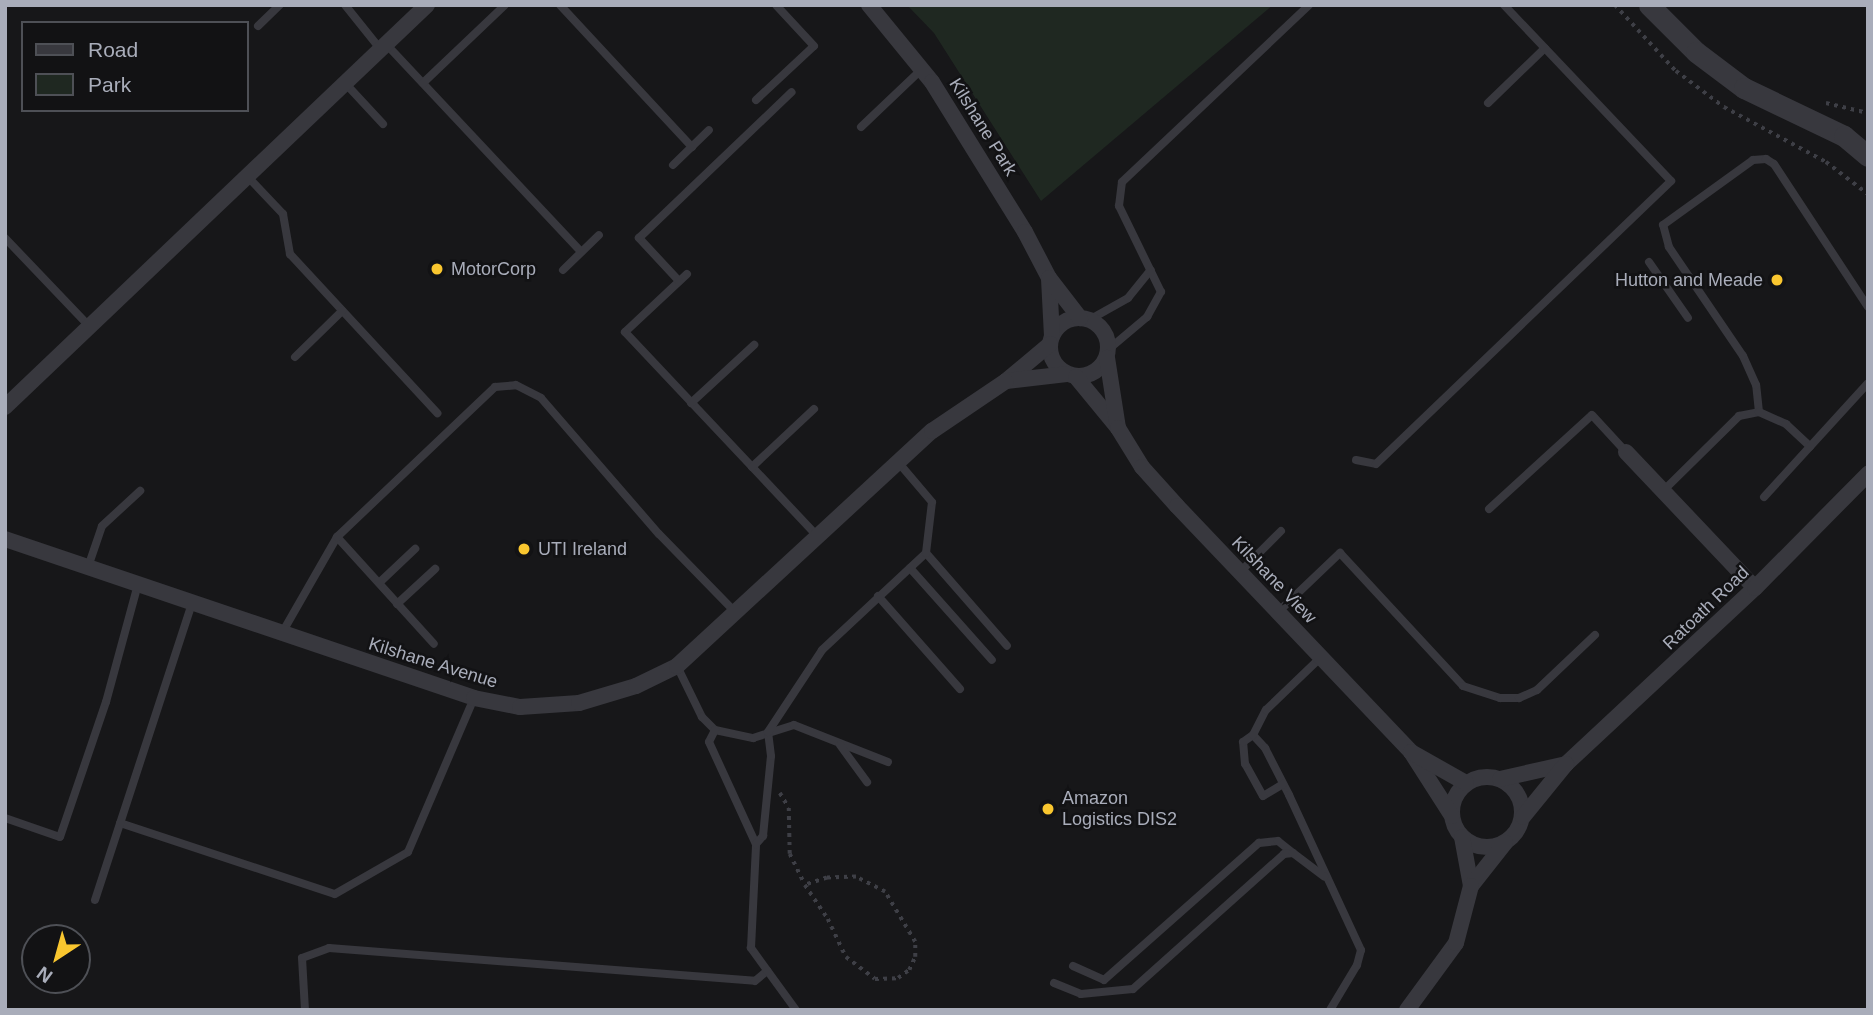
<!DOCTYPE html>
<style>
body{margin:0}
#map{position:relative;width:1873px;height:1015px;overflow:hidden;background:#171719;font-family:Arial,sans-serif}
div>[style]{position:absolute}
.green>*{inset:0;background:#1f2821}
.path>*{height:3.5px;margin-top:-1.75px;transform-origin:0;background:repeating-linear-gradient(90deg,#3e3f46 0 3.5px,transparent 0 8.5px)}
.service>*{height:8px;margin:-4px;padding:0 4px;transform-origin:4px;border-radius:4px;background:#38383e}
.minor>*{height:16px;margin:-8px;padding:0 8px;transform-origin:8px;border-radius:8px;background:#38383e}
.minor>.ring{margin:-8px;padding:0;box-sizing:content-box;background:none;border:16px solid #38383e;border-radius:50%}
.tertiary>*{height:21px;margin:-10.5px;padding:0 10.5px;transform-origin:10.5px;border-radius:10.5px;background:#38383e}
.dots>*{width:19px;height:19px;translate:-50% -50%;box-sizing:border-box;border:4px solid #121214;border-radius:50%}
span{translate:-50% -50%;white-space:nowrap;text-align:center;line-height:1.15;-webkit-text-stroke:5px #121214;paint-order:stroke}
.street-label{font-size:18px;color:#a9adba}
.poi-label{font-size:18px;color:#a9adba}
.left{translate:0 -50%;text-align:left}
.right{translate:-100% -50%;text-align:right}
.frame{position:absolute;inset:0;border:7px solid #a9adba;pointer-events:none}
.legend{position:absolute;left:21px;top:21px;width:228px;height:91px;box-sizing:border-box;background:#121214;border:2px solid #4e5056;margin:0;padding:9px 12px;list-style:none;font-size:21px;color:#a9adba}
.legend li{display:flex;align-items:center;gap:14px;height:35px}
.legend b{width:35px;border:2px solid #4e5056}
.north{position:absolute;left:21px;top:924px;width:70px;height:70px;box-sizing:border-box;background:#121214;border:2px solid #4e5056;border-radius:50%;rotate:216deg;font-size:19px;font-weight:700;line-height:28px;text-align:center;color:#a9adba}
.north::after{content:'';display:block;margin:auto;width:24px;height:32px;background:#f9c62f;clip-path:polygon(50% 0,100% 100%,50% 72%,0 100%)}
</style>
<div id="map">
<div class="green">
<i style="clip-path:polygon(907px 5px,1273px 5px,1041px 201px,934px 33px)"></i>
</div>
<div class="path">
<i style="left:1615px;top:5px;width:90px;rotate:47.3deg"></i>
<i style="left:1676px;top:71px;width:60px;rotate:36.9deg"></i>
<i style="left:1724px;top:107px;width:116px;rotate:28.3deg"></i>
<i style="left:1826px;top:162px;width:53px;rotate:37.3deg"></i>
<i style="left:1826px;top:103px;width:43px;rotate:13.4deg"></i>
<i style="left:780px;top:793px;width:17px;rotate:59deg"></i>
<i style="left:789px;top:808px;width:46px;rotate:88.8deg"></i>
<i style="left:790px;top:854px;width:34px;rotate:64deg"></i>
<i style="left:805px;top:885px;width:41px;rotate:55.9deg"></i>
<i style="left:828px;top:919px;width:42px;rotate:64.7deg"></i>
<i style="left:846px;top:957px;width:36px;rotate:37deg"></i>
<i style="left:875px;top:979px;width:23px;rotate:-2deg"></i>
<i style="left:898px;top:978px;width:14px;rotate:-36deg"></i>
<i style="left:909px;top:970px;width:14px;rotate:-65deg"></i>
<i style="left:915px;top:957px;width:15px;rotate:-90deg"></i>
<i style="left:915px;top:942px;width:58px;rotate:-121deg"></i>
<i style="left:885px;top:892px;width:33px;rotate:-153deg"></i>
<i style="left:856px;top:877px;width:29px;rotate:178deg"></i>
<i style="left:827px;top:878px;width:23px;rotate:162deg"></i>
</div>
<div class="service">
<i style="left:345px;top:5px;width:58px;rotate:51.3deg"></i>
<i style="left:560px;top:5px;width:194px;rotate:47.1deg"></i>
<i style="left:258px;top:26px;width:30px;rotate:-44deg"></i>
<i style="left:386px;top:44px;width:285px;rotate:46.8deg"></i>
<i style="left:345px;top:83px;width:56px;rotate:47.2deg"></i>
<i style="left:423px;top:83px;width:113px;rotate:-43.6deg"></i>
<i style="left:756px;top:100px;width:79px;rotate:-43deg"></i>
<i style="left:814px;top:46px;width:56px;rotate:-132.8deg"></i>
<i style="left:1488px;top:103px;width:79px;rotate:-44deg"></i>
<i style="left:861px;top:127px;width:84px;rotate:-43.6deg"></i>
<i style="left:673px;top:165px;width:50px;rotate:-44.2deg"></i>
<i style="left:248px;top:177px;width:51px;rotate:46.6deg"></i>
<i style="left:283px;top:214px;width:41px;rotate:80.1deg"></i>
<i style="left:290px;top:254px;width:217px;rotate:47.2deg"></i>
<i style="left:5px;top:238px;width:123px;rotate:46.3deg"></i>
<i style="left:1649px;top:262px;width:68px;rotate:55.1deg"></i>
<i style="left:563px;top:270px;width:50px;rotate:-44.2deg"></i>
<i style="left:687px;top:274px;width:85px;rotate:136.9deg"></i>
<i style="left:625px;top:332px;width:282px;rotate:46.7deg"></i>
<i style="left:679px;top:281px;width:59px;rotate:-132.9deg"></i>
<i style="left:639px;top:238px;width:211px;rotate:-43.7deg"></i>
<i style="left:1089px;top:320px;width:45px;rotate:-29.4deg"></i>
<i style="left:1128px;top:298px;width:36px;rotate:-51deg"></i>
<i style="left:1109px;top:349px;width:50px;rotate:-40.1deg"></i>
<i style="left:1147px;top:317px;width:29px;rotate:-61deg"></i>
<i style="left:1161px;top:292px;width:96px;rotate:-116deg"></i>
<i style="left:1119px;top:206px;width:24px;rotate:-83deg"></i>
<i style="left:1122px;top:182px;width:257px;rotate:-43.4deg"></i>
<i style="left:295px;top:357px;width:66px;rotate:-44.4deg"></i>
<i style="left:691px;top:403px;width:86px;rotate:-42.6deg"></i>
<i style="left:1759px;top:412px;width:27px;rotate:-96deg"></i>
<i style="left:1756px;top:385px;width:32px;rotate:-114deg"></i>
<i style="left:1743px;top:356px;width:132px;rotate:-124.2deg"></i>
<i style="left:1669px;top:247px;width:23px;rotate:-105deg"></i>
<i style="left:1663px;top:225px;width:111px;rotate:-35.8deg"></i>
<i style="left:1753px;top:160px;width:13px;rotate:-4deg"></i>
<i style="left:1766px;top:159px;width:9px;rotate:32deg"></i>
<i style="left:1774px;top:164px;width:171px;rotate:56.7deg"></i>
<i style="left:1356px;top:460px;width:20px;rotate:11deg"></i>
<i style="left:1376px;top:464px;width:409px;rotate:-43.8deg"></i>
<i style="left:1671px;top:181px;width:243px;rotate:-133.5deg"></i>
<i style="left:752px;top:467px;width:85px;rotate:-43.1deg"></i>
<i style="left:1663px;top:491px;width:107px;rotate:-44.6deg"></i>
<i style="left:1739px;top:416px;width:20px;rotate:-11deg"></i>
<i style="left:1759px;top:412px;width:30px;rotate:24deg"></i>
<i style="left:1786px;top:424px;width:33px;rotate:43deg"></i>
<i style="left:1764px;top:497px;width:154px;rotate:-47.6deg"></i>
<i style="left:1489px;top:509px;width:139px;rotate:-42.4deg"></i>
<i style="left:1592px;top:415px;width:50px;rotate:47.4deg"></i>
<i style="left:337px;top:537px;width:144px;rotate:47.8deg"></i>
<i style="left:926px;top:553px;width:123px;rotate:48.9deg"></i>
<i style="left:88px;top:567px;width:43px;rotate:-71.1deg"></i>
<i style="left:102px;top:526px;width:52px;rotate:-42.6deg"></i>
<i style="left:910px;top:568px;width:123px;rotate:48.3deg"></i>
<i style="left:1240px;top:572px;width:58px;rotate:-45deg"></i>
<i style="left:379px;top:583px;width:50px;rotate:-43.4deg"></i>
<i style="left:878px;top:596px;width:124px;rotate:48.6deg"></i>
<i style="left:397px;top:604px;width:52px;rotate:-42.6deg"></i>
<i style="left:1278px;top:612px;width:86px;rotate:-43.6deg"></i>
<i style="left:1340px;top:553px;width:181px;rotate:47.2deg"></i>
<i style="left:1463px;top:686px;width:39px;rotate:18deg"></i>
<i style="left:1500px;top:698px;width:19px"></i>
<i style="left:1519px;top:698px;width:20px;rotate:-24deg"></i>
<i style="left:1537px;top:690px;width:80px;rotate:-43.5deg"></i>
<i style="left:282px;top:633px;width:111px;rotate:-60.2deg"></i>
<i style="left:337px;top:537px;width:218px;rotate:-43.5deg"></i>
<i style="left:495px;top:387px;width:21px;rotate:-5deg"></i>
<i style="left:516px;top:385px;width:28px;rotate:27deg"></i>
<i style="left:541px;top:398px;width:180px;rotate:49.1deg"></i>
<i style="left:659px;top:534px;width:110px;rotate:45.7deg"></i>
<i style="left:677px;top:666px;width:57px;rotate:63.9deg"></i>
<i style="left:702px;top:717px;width:18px;rotate:45deg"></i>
<i style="left:715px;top:730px;width:39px;rotate:12deg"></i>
<i style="left:753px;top:738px;width:43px;rotate:-17.6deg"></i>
<i style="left:794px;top:725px;width:101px;rotate:21.5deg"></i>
<i style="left:715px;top:730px;width:13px;rotate:117deg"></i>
<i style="left:709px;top:742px;width:112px;rotate:65.3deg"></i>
<i style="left:1253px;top:735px;width:18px;rotate:47deg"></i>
<i style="left:1265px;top:748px;width:53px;rotate:62.9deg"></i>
<i style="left:1289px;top:795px;width:171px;rotate:65.1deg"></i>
<i style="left:1361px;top:950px;width:16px;rotate:105deg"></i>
<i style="left:1357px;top:965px;width:52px;rotate:121deg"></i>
<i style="left:840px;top:745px;width:46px;rotate:53.9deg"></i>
<i style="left:1283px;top:784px;width:23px;rotate:149deg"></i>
<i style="left:1263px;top:796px;width:37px;rotate:-119deg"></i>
<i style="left:1245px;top:764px;width:22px;rotate:-95deg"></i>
<i style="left:1243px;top:742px;width:12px;rotate:-35deg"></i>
<i style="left:1253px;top:735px;width:28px;rotate:-63deg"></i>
<i style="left:1266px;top:710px;width:76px;rotate:-43.9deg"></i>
<i style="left:5px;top:818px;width:58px;rotate:19.1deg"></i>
<i style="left:60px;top:837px;width:143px;rotate:-71.2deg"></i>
<i style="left:106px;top:702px;width:122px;rotate:-74.8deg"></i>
<i style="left:120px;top:823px;width:226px;rotate:18.3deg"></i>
<i style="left:335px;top:894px;width:84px;rotate:-29.9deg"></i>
<i style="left:408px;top:852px;width:168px;rotate:-66.8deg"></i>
<i style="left:95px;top:900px;width:312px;rotate:-71.9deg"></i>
<i style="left:1073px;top:966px;width:34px;rotate:24deg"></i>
<i style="left:1104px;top:980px;width:207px;rotate:-41.5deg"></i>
<i style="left:1259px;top:843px;width:19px;rotate:-6deg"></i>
<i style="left:1278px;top:841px;width:19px;rotate:39deg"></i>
<i style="left:1054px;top:983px;width:29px;rotate:22deg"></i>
<i style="left:1081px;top:994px;width:52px;rotate:-5.5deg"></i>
<i style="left:1133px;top:989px;width:203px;rotate:-41.8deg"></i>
<i style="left:1284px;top:854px;width:9px;rotate:-6deg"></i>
<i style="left:1293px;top:853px;width:39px;rotate:37deg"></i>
<i style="left:305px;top:1010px;width:52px;rotate:-93.3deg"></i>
<i style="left:302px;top:958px;width:29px;rotate:-20deg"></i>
<i style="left:329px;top:948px;width:427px;rotate:4.4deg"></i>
<i style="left:755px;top:981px;width:16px;rotate:-40deg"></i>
<i style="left:796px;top:1010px;width:77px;rotate:-126deg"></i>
<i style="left:751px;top:948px;width:104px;rotate:-87.2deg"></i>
<i style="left:756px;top:844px;width:11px;rotate:-49deg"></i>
<i style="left:763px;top:836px;width:80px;rotate:-84.3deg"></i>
<i style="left:771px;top:756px;width:24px;rotate:-97deg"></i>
<i style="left:768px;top:732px;width:98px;rotate:-56.6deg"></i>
<i style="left:822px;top:650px;width:142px;rotate:-43deg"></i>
<i style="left:926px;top:553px;width:51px;rotate:-83.3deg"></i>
<i style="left:932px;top:502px;width:52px;rotate:-130.4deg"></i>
</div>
<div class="minor">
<i style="left:869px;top:5px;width:99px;rotate:50.7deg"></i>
<i style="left:932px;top:82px;width:176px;rotate:58.2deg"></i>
<i style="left:1025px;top:232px;width:52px;rotate:62.4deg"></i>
<i class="ring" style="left:1050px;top:318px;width:42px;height:42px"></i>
<i style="left:1052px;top:336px;width:58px;rotate:-93deg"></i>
<i style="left:1049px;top:278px;width:51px;rotate:52.2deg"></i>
<i style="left:1050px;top:344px;width:57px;rotate:139.9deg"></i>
<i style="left:1006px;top:381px;width:61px;rotate:-6.5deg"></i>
<i style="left:1076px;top:377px;width:66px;rotate:50.5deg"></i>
<i style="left:1118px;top:428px;width:71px;rotate:-98.9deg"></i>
<i style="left:5px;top:407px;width:583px;rotate:-43.61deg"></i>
<i style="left:1118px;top:428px;width:46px;rotate:58.4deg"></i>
<i style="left:1142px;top:467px;width:52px;rotate:48.1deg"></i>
<i style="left:1177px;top:506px;width:340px;rotate:46.4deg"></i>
<i style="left:1626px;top:452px;width:187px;rotate:46.5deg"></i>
<i style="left:5px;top:539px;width:495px;rotate:18.7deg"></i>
<i style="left:474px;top:698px;width:47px;rotate:11.1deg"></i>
<i style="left:520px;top:707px;width:59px;rotate:-3.9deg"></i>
<i style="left:579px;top:703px;width:59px;rotate:-16.6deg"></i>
<i style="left:636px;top:686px;width:46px;rotate:-26deg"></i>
<i style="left:677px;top:666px;width:347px;rotate:-42.7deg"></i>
<i style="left:932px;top:431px;width:89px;rotate:-34deg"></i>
<i style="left:1566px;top:764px;width:258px;rotate:-43deg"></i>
<i style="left:1755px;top:588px;width:161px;rotate:-45.3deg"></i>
<i class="ring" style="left:1452px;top:777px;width:54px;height:54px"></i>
<i style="left:1500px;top:779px;width:68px;rotate:-12.8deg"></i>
<i style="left:1566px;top:764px;width:68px;rotate:129.1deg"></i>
<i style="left:1452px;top:816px;width:76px;rotate:-122.6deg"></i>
<i style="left:1411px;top:752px;width:63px;rotate:29.4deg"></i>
<i style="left:1462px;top:837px;width:50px;rotate:79.6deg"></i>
<i style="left:1471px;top:886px;width:55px;rotate:-51.7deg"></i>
<i style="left:1407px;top:1010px;width:83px;rotate:-53.8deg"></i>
<i style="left:1456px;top:943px;width:59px;rotate:-75.3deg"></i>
</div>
<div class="tertiary">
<i style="left:1649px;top:5px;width:66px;rotate:45deg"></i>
<i style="left:1696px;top:52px;width:60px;rotate:36.9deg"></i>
<i style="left:1744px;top:88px;width:111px;rotate:25.6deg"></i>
<i style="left:1844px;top:136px;width:31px;rotate:40deg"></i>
</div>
<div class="dots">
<i style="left:437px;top:269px;background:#f9c62f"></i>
<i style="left:1777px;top:280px;background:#f9c62f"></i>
<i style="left:524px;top:549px;background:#f9c62f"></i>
<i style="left:1048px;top:809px;background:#f9c62f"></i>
</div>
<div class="street-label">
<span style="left:983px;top:127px;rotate:58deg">Kilshane Park</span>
<span style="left:1274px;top:580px;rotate:46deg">Kilshane View</span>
<span style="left:1706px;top:608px;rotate:-44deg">Ratoath Road</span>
<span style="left:433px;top:663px;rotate:17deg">Kilshane Avenue</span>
</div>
<div class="poi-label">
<span class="left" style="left:451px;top:269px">MotorCorp</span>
<span class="right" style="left:1763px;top:280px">Hutton and Meade</span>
<span class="left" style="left:538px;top:549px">UTI Ireland</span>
<span class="left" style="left:1062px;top:809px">Amazon<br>Logistics DIS2</span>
</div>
<div class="frame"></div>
<ul class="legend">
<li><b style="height:9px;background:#38383e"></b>Road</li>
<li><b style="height:19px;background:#1f2821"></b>Park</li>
</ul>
<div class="north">N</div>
</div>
